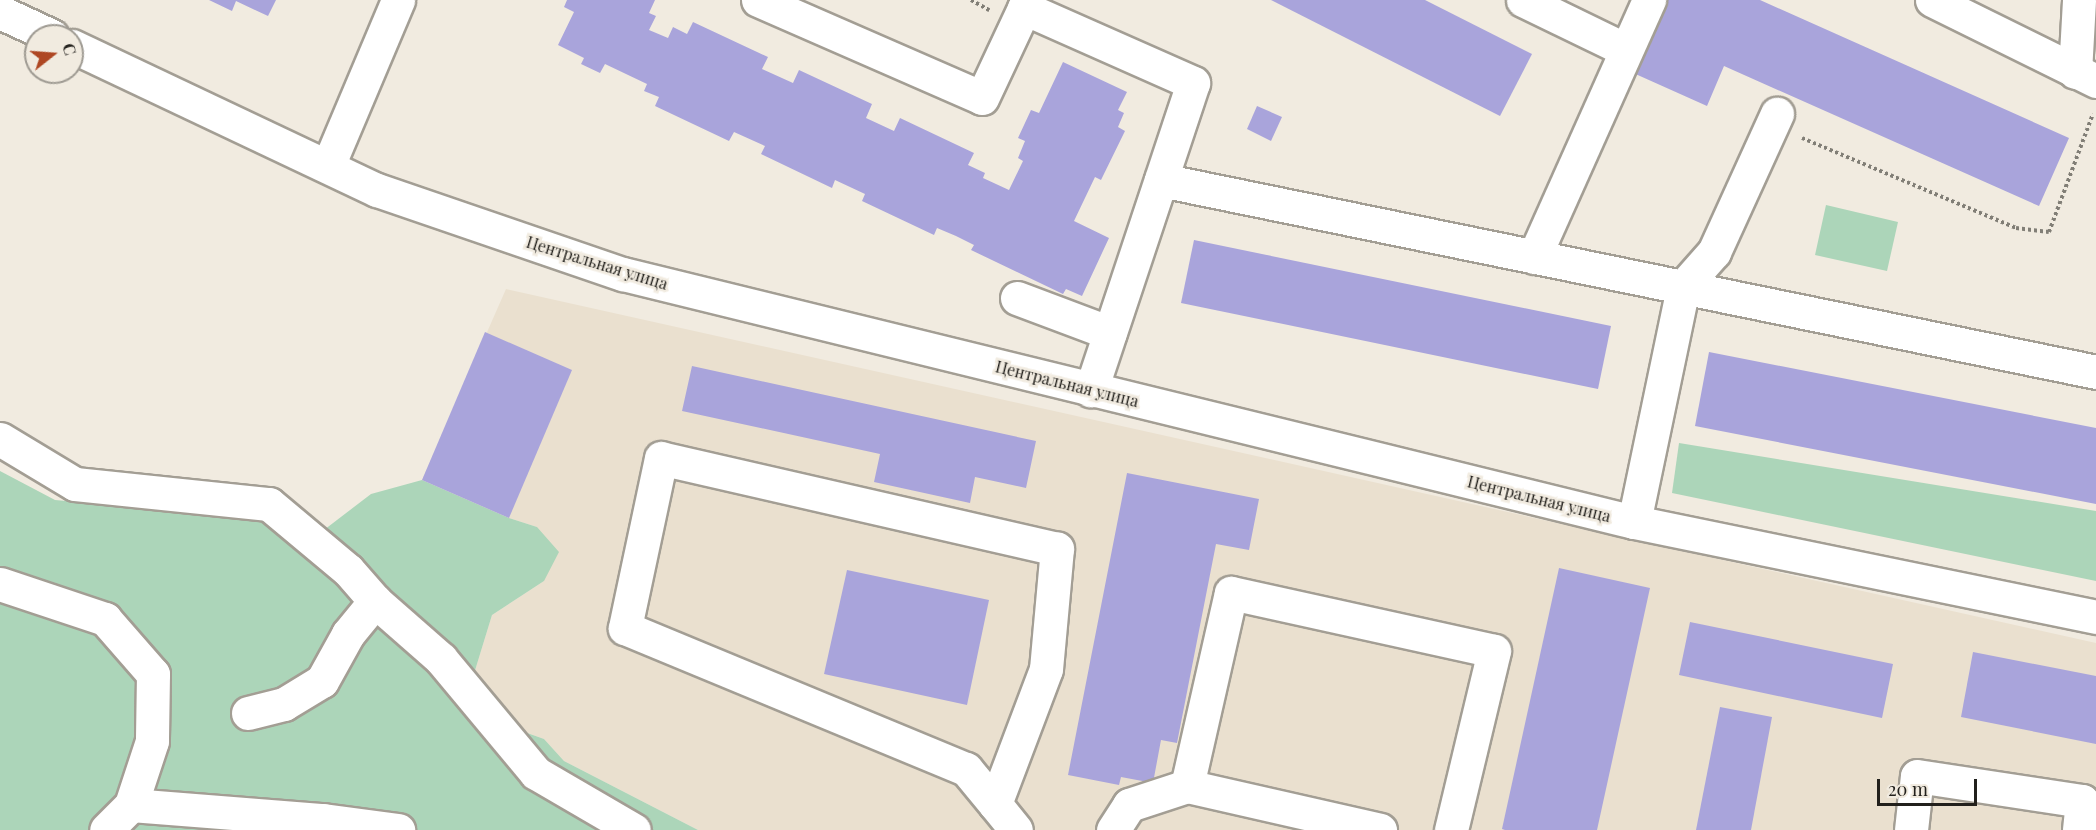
<!DOCTYPE html>
<meta charset="utf-8">
<style>
body{margin:0}
#map{position:relative;width:2096px;height:830px;overflow:hidden;background:#f1ebe0;font-family:"Playfair Display",serif}
div>[style]{position:absolute}
.built>*{inset:0;background:#eae0cf}
.green>*{inset:0;background:#acd5b9}
.building>*{inset:0;background:#a9a4db}
.path>*{height:4px;margin-top:-2px;transform-origin:0;background:repeating-linear-gradient(90deg,#817e76 0 3px,transparent 0 6px)}
.roads{filter:drop-shadow(2px 0 #a39e94) drop-shadow(-2px 0 #a39e94) drop-shadow(0 2px #a39e94) drop-shadow(0 -2px #a39e94)}
.minor>*{height:33px;margin:-16.5px;padding:0 16.5px;transform-origin:16.5px;border-radius:16.5px;background:#fff}
span{translate:-50% -50%;white-space:nowrap;text-align:center;line-height:1.15;-webkit-text-stroke:5px #f1ebe0;paint-order:stroke}
.street-label{font-size:16px;color:#22201c}
.north{position:absolute;left:24px;top:24px;width:60px;height:60px;box-sizing:border-box;background:#f1ebe0;border:2px solid #9e9a92;border-radius:50%;rotate:73deg;font-size:16px;font-weight:700;line-height:24px;text-align:center;color:#22201c}
.north::after{content:'';display:block;margin:auto;width:21px;height:27px;background:#ae4723;clip-path:polygon(50% 0,100% 100%,50% 72%,0 100%)}
.scale{position:absolute;left:1877px;top:779px;width:100px;height:27px;box-sizing:border-box;border:3px solid #22201c;border-top:0;padding-left:8px;font-size:18px;line-height:21px;white-space:nowrap;color:#22201c;-webkit-text-stroke:4px #f1ebe0;paint-order:stroke}
</style>
<div id="map">
<div class="built">
<i style="clip-path:polygon(506px 289px,2096px 643px,2096px 830px,698px 830px,564px 761px,544px 739px,516px 729px,473px 677px,492px 615px,544px 581px,537px 527px,509px 518px,422px 480px)"></i>
</div>
<div class="green">
<i style="clip-path:polygon(1826px 205px,1898px 222px,1887px 271px,1815px 255px)"></i>
<i style="clip-path:polygon(1679px 443px,2096px 511px,2096px 581px,1672px 493px)"></i>
<i style="clip-path:polygon(0 471px,55px 500px,266px 519px,303px 546px,371px 494px,422px 480px,509px 518px,537px 527px,559px 552px,544px 581px,492px 615px,473px 677px,516px 729px,544px 739px,564px 761px,698px 830px,0 830px)"></i>
</div>
<div class="building">
<i style="clip-path:polygon(209px 0,276px 0,268px 16px,236px 1px,232px 11px)"></i>
<i style="clip-path:polygon(567px 0,655px 0,649px 13px,656px 16px,649px 30px,668px 38px,673px 27px,687px 34px,693px 22px,768px 57px,762px 69px,793px 83px,799px 70px,872px 104px,866px 118px,894px 131px,900px 118px,974px 153px,968px 165px,985px 173px,983px 178px,1009px 190px,1023px 161px,1018px 158px,1025px 141px,1018px 138px,1031px 110px,1039px 113px,1063px 62px,1127px 92px,1118px 110px,1124px 113px,1118px 127px,1125px 131px,1101px 180px,1095px 177px,1074px 221px,1109px 238px,1082px 296px,1066px 289px,1063px 294px,971px 250px,974px 245px,956px 236px,937px 228px,934px 235px,862px 201px,865px 194px,835px 180px,832px 188px,761px 154px,765px 146px,734px 132px,729px 141px,655px 106px,659px 97px,644px 91px,647px 84px,605px 64px,600px 73px,581px 64px,584px 58px,558px 45px,574px 12px,564px 7px)"></i>
<i style="clip-path:polygon(1271px 0,1425px 0,1532px 54px,1500px 116px)"></i>
<i style="clip-path:polygon(1663px 0,1760px 0,2069px 138px,2039px 206px,1724px 66px,1707px 106px,1631px 72px)"></i>
<i style="clip-path:polygon(1257px 106px,1282px 117px,1271px 141px,1247px 129px)"></i>
<i style="clip-path:polygon(1194px 240px,1611px 326px,1598px 389px,1181px 303px)"></i>
<i style="clip-path:polygon(485px 332px,572px 370px,509px 518px,422px 480px)"></i>
<i style="clip-path:polygon(1709px 352px,2096px 428px,2096px 504px,1695px 426px)"></i>
<i style="clip-path:polygon(692px 366px,1036px 441px,1026px 488px,975px 477px,970px 503px,874px 482px,880px 454px,682px 411px)"></i>
<i style="clip-path:polygon(1127px 473px,1259px 499px,1249px 550px,1216px 544px,1177px 743px,1161px 740px,1153px 783px,1121px 777px,1119px 785px,1068px 775px)"></i>
<i style="clip-path:polygon(1559px 568px,1650px 588px,1597px 830px,1505px 830px,1502px 829px)"></i>
<i style="clip-path:polygon(847px 570px,989px 600px,967px 705px,824px 674px)"></i>
<i style="clip-path:polygon(1690px 622px,1893px 664px,1882px 718px,1679px 675px)"></i>
<i style="clip-path:polygon(1973px 652px,2096px 676px,2096px 744px,1961px 717px)"></i>
<i style="clip-path:polygon(1720px 707px,1772px 717px,1751px 830px,1696px 830px)"></i>
</div>
<div class="path">
<i style="left:971px;top:0;width:21px;rotate:29deg"></i>
<i style="left:1802px;top:138px;width:232px;rotate:22.8deg"></i>
<i style="left:2016px;top:228px;width:33px;rotate:7deg"></i>
<i style="left:2049px;top:232px;width:126px;rotate:-69.6deg"></i>
</div>
<div class="roads">
<div class="minor">
<i style="left:758px;top:0;width:244px;rotate:23.6deg"></i>
<i style="left:982px;top:98px;width:108px;rotate:-64.9deg"></i>
<i style="left:1523px;top:0;width:114px;rotate:25.9deg"></i>
<i style="left:1932px;top:0;width:183px;rotate:26.3deg"></i>
<i style="left:1024px;top:8px;width:185px;rotate:23.9deg"></i>
<i style="left:1193px;top:83px;width:324px;rotate:108.4deg"></i>
<i style="left:0;top:12px;width:57px;rotate:24.8deg"></i>
<i style="left:72px;top:46px;width:337px;rotate:25.3deg"></i>
<i style="left:377px;top:190px;width:260px;rotate:18.9deg"></i>
<i style="left:623px;top:274px;width:1041px;rotate:13.78deg"></i>
<i style="left:1634px;top:522px;width:472px;rotate:11.6deg"></i>
<i style="left:2075px;top:72px;width:72px;rotate:-86.8deg"></i>
<i style="left:328px;top:166px;width:180px;rotate:-67.1deg"></i>
<i style="left:1161px;top:180px;width:955px;rotate:11.6deg"></i>
<i style="left:1534px;top:257px;width:282px;rotate:-65.9deg"></i>
<i style="left:1017px;top:298px;width:99px;rotate:20.6deg"></i>
<i style="left:0;top:439px;width:87px;rotate:31deg"></i>
<i style="left:75px;top:484px;width:195px;rotate:5.9deg"></i>
<i style="left:269px;top:504px;width:103px;rotate:39.9deg"></i>
<i style="left:348px;top:570px;width:41px;rotate:48.9deg"></i>
<i style="left:375px;top:601px;width:88px;rotate:41.3deg"></i>
<i style="left:441px;top:659px;width:148px;rotate:50.2deg"></i>
<i style="left:536px;top:773px;width:113px;rotate:30.2deg"></i>
<i style="left:1634px;top:522px;width:240px;rotate:-78.2deg"></i>
<i style="left:1683px;top:287px;width:47px;rotate:-48.5deg"></i>
<i style="left:1714px;top:252px;width:152px;rotate:-65.5deg"></i>
<i style="left:0;top:584px;width:111px;rotate:18.4deg"></i>
<i style="left:105px;top:619px;width:73px;rotate:48.9deg"></i>
<i style="left:153px;top:674px;width:67px;rotate:90.9deg"></i>
<i style="left:152px;top:741px;width:67px;rotate:108.2deg"></i>
<i style="left:131px;top:805px;width:35px;rotate:135deg"></i>
<i style="left:248px;top:713px;width:37px;rotate:-14deg"></i>
<i style="left:284px;top:704px;width:44px;rotate:-31.2deg"></i>
<i style="left:322px;top:681px;width:54px;rotate:-61deg"></i>
<i style="left:348px;top:634px;width:43px;rotate:-50.7deg"></i>
<i style="left:1187px;top:786px;width:198px;rotate:-77.2deg"></i>
<i style="left:1231px;top:593px;width:269px;rotate:12.4deg"></i>
<i style="left:1494px;top:651px;width:184px;rotate:103.5deg"></i>
<i style="left:995px;top:804px;width:144px;rotate:-69.3deg"></i>
<i style="left:1046px;top:669px;width:121px;rotate:-84.8deg"></i>
<i style="left:1057px;top:549px;width:406px;rotate:-167.1deg"></i>
<i style="left:661px;top:458px;width:174px;rotate:102deg"></i>
<i style="left:625px;top:628px;width:369px;rotate:22.5deg"></i>
<i style="left:966px;top:769px;width:45px;rotate:50.4deg"></i>
<i style="left:995px;top:804px;width:33px;rotate:51deg"></i>
<i style="left:131px;top:805px;width:193px;rotate:4.5deg"></i>
<i style="left:323px;top:820px;width:76px;rotate:7.6deg"></i>
<i style="left:1113px;top:830px;width:30px;rotate:-57deg"></i>
<i style="left:1129px;top:805px;width:61px;rotate:-18.1deg"></i>
<i style="left:1187px;top:786px;width:198px;rotate:12.8deg"></i>
<i style="left:1911px;top:830px;width:54px;rotate:-83.7deg"></i>
<i style="left:1917px;top:776px;width:167px;rotate:8.6deg"></i>
<i style="left:2082px;top:801px;width:29px;rotate:96deg"></i>
</div>
</div>
<div class="street-label">
<span style="left:597px;top:263px;rotate:17deg">Центральная улица</span>
<span style="left:1067px;top:384px;rotate:14deg">Центральная улица</span>
<span style="left:1539px;top:499px;rotate:14deg">Центральная улица</span>
</div>
<div class="north">С</div>
<div class="scale">20 m</div>
</div>
